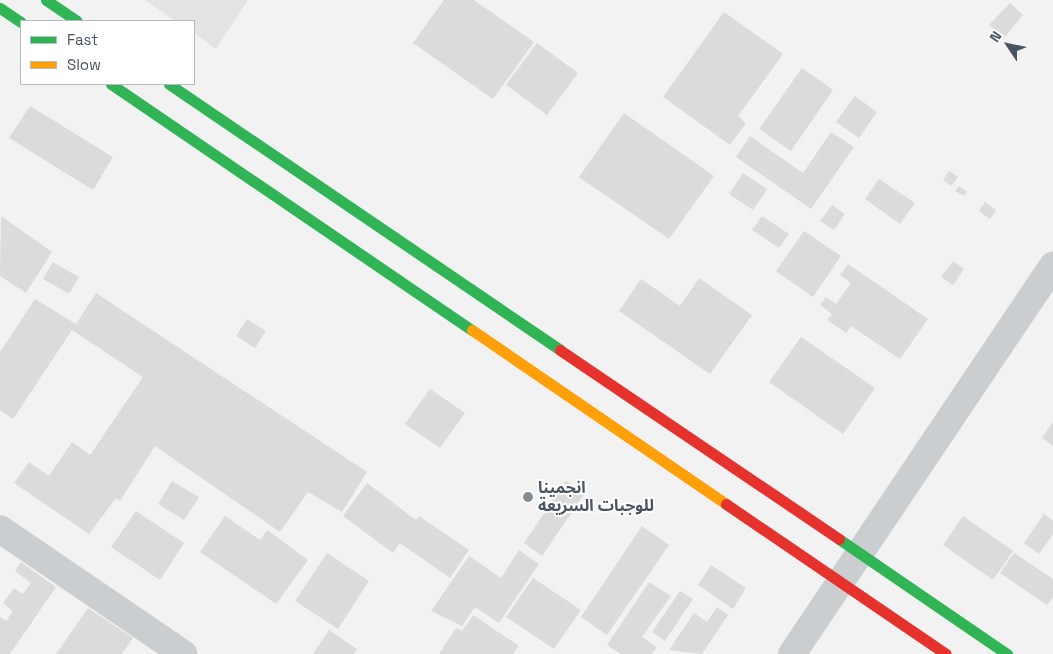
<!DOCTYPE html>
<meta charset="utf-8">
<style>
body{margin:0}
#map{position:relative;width:1053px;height:654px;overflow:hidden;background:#f2f2f2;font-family:"Space Grotesk","Noto Sans Arabic",sans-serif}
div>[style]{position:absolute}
.education>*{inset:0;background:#e3e3e4}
.building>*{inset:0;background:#dbdbdc}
.street>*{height:28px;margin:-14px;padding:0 14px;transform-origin:14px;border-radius:14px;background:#cbced1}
.fast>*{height:11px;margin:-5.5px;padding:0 5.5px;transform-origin:5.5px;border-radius:5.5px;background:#30b455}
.slow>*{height:11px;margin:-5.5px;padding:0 5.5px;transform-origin:5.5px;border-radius:5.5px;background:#ff9f0a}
.jam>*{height:11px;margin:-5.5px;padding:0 5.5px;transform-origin:5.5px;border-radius:5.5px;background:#e5322d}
.dots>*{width:14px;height:14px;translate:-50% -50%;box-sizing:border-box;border:2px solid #fff;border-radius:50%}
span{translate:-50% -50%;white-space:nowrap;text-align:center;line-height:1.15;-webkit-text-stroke:4px #fff;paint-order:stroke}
.poi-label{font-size:16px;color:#475360;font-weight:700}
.left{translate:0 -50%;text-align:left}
.legend{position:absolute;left:20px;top:20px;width:175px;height:65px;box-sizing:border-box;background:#fff;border:1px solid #b5babf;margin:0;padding:6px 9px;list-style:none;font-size:15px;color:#475360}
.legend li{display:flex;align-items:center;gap:10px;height:25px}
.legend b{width:25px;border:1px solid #b5babf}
.north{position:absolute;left:983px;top:20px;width:50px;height:50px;-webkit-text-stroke:4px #fff;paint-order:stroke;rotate:304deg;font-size:14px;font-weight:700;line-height:20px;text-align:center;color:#475360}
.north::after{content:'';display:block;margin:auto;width:18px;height:22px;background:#475360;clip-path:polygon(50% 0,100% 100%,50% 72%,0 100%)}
</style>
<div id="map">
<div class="education">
<i style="clip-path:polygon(145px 0,248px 0,216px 49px,194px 33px,194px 21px,176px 21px)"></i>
</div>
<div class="building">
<i style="clip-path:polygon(444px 0,474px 0,534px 42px,493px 99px,413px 43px)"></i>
<i style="clip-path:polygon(1010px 3px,1023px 15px,1004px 38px,989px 25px)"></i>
<i style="clip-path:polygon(724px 12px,783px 54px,738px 116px,746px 123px,730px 145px,663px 97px)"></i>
<i style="clip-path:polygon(537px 43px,578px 73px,547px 115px,506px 85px)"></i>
<i style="clip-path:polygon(802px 68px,833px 90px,791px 151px,759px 129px)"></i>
<i style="clip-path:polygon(855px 96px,877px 112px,859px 138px,836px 122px)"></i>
<i style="clip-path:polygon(30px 106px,113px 157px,93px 190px,9px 138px)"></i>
<i style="clip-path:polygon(624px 113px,714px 176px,669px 239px,579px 177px)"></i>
<i style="clip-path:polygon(831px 132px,854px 147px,811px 209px,736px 157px,750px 136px,803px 173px)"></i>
<i style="clip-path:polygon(949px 171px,958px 177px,951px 186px,943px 180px)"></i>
<i style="clip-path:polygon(743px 173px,767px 189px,753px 210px,729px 194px)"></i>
<i style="clip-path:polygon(879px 179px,915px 203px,900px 224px,865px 199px)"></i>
<i style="clip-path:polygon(959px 186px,967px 192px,964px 196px,955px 191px)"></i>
<i style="clip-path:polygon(985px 202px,996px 210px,990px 219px,979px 211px)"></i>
<i style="clip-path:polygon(832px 205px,845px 214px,834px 230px,820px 221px)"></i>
<i style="clip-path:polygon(1px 216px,52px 252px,26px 293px,0 276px)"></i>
<i style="clip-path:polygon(762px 216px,789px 234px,779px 248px,752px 230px)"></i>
<i style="clip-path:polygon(804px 231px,841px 256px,813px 297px,776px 271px)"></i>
<i style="clip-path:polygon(953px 261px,964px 269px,953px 285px,941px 277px)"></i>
<i style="clip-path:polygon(53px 262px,79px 277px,69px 294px,43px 279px)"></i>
<i style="clip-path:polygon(848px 264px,928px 319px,900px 359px,851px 326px,846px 333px,827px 320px,832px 314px,820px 305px,826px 297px,836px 304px,851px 283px,840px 275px)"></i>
<i style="clip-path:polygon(699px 278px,752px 315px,710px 374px,619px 311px,641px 279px,680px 306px)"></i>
<i style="clip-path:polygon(96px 293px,367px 472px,342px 512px,308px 492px,280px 532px,155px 446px,120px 501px,116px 498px,89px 534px,14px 483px,29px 462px,49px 476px,72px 442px,90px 455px,143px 377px,72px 330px,13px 419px,0 410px,0 352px,35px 299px,76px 324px)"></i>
<i style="clip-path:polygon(247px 319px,266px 331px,255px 348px,236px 336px)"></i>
<i style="clip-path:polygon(801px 337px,875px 388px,843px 434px,769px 382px)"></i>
<i style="clip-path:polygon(430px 389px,465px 413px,440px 448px,405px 424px)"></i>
<i style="clip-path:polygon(1053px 422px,1053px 446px,1042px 438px)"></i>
<i style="clip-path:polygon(172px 481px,199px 497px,184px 520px,158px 504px)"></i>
<i style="clip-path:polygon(566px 481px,585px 493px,542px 556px,524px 543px)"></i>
<i style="clip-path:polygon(367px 483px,416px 520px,419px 516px,469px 550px,450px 578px,400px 543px,393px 553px,343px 516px)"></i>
<i style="clip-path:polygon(136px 511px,184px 543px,160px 580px,111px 547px)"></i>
<i style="clip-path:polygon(1044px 514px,1053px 521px,1053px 534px,1039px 554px,1024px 543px)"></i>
<i style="clip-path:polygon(225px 516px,260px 540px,267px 530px,308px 560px,276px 604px,200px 552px)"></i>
<i style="clip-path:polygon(963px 516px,1013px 551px,993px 580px,943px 545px)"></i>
<i style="clip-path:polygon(642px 526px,669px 545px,607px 635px,581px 617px)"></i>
<i style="clip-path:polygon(519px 550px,539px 564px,499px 623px,475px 607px,462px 626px,431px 611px,469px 556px,501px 578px)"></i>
<i style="clip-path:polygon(327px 553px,369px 581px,338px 629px,295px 601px)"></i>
<i style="clip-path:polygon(1014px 553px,1053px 579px,1053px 597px,1047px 605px,1000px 573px)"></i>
<i style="clip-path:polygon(21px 562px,56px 587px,10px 654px,0 654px,0 617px,6px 621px,13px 611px,3px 603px,14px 588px,23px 594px,31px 583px,15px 571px)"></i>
<i style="clip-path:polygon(711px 565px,746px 588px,733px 609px,698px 585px)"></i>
<i style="clip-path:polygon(533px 578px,581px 610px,554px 649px,506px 617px)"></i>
<i style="clip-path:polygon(649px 582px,671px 596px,642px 637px,657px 647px,652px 654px,621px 654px,607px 645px)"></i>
<i style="clip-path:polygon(680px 591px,693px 599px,665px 641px,652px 632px)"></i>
<i style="clip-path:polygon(717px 607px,728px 615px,702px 654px,669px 650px,694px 613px,707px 622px)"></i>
<i style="clip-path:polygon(88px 608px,133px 638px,122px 654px,56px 654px)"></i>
<i style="clip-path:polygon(473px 615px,519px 646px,513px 654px,439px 654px,456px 628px,462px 631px)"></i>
<i style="clip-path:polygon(329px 630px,357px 649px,354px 654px,313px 654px)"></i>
</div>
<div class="street">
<i style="left:0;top:529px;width:222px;rotate:34.3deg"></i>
<i style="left:792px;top:654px;width:468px;rotate:-56.1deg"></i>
</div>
<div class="fast">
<i style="left:46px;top:0;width:37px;rotate:34deg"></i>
<i style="left:0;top:8px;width:25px;rotate:34deg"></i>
<i style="left:111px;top:84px;width:437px;rotate:34.3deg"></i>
<i style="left:169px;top:84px;width:473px;rotate:34.2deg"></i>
<i style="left:839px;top:539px;width:204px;rotate:34.4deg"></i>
</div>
<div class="slow">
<i style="left:472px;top:330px;width:308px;rotate:34.4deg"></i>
</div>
<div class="jam">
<i style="left:560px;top:350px;width:337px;rotate:34.1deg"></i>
<i style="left:726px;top:504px;width:266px;rotate:34.3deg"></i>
</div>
<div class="dots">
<i style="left:528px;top:497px;background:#838b93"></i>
</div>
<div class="poi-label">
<span class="left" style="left:538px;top:497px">انجمينا<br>للوجبات السريعة</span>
</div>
<ul class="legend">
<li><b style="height:6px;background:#30b455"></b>Fast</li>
<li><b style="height:6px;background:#ff9f0a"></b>Slow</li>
</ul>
<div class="north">N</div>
</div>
